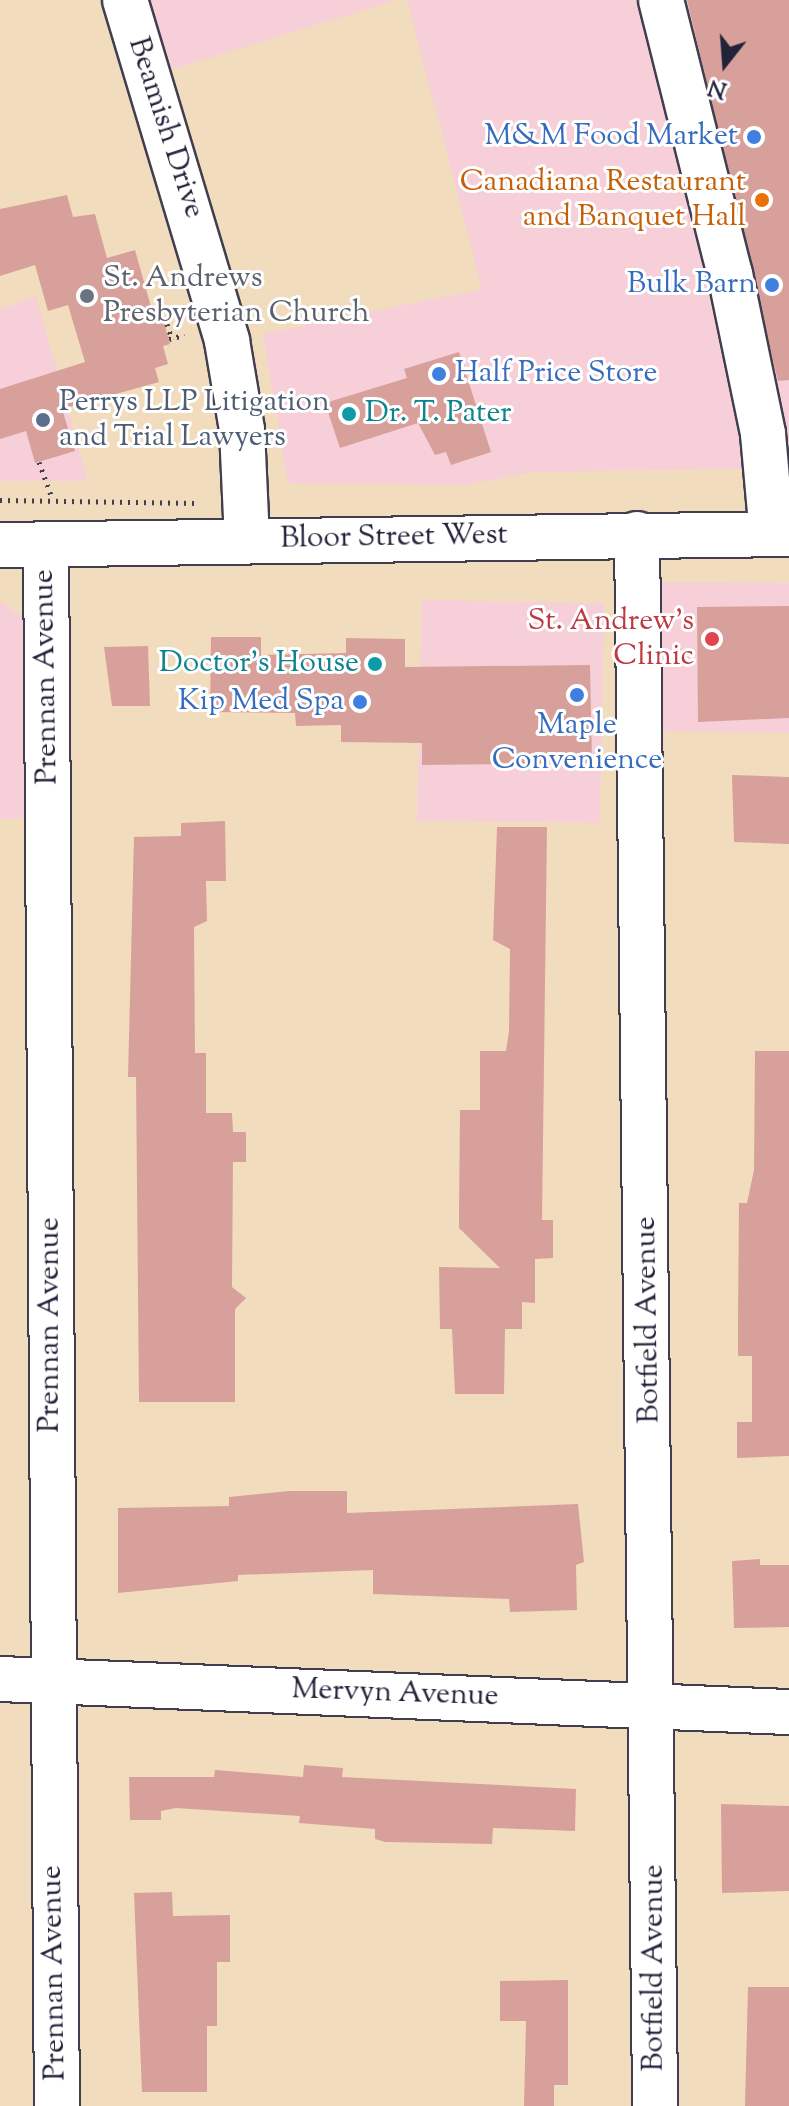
<!DOCTYPE html>
<meta charset="utf-8">
<style>
body{margin:0}
#map{position:relative;width:789px;height:2106px;overflow:hidden;background:#f2dcbe;font-family:"Sorts Mill Goudy",serif}
div>[style]{position:absolute}
.built>*{inset:0;background:#f6cfd9}
.building>*{inset:0;background:#d8a09a}
.path>*{height:5px;margin-top:-2.5px;transform-origin:0;background:repeating-linear-gradient(90deg,#413e4f 0 2px,transparent 0 8px)}
.roads{filter:drop-shadow(2px 0 #413e4f) drop-shadow(-2px 0 #413e4f) drop-shadow(0 2px #413e4f) drop-shadow(0 -2px #413e4f)}
.minor>*{height:44px;margin:-22px;padding:0 22px;transform-origin:22px;border-radius:22px;background:#fff}
.major>*{height:44px;margin:-22px;padding:0 22px;transform-origin:22px;border-radius:22px;background:#fff}
.dots>*{width:22px;height:22px;translate:-50% -50%;box-sizing:border-box;border:4px solid #fff;border-radius:50%}
span{translate:-50% -50%;white-space:nowrap;text-align:center;line-height:1.15;-webkit-text-stroke:6px #fff;paint-order:stroke}
.street-label{font-size:30px;color:#22223b}
.shop-label{font-size:30px;color:#366cbe}
.right{translate:-100% -50%;text-align:right}
.left{translate:0 -50%;text-align:left}
.food-label{font-size:30px;color:#c56008}
.worship-label{font-size:30px;color:#5b616d}
.service-label{font-size:30px;color:#4e5e75}
.culture-label{font-size:30px;color:#0d838f}
.health-label{font-size:30px;color:#be3a42}
.north{position:absolute;left:685px;top:24px;width:80px;height:80px;-webkit-text-stroke:6px #fff;paint-order:stroke;rotate:197deg;font-size:22px;font-weight:700;line-height:32px;text-align:center;color:#22223b}
.north::after{content:'';display:block;margin:auto;width:28px;height:36px;background:#22223b;clip-path:polygon(50% 0,100% 100%,50% 72%,0 100%)}
</style>
<div id="map">
<div class="built">
<i style="clip-path:polygon(147px 0,397px 0,170px 70px)"></i>
<i style="clip-path:polygon(407px 0,789px 0,789px 468px,534px 472px,463px 485px,288px 483px,263px 334px,482px 289px)"></i>
<i style="clip-path:polygon(36px 296px,88px 481px,0 481px,0 310px)"></i>
<i style="clip-path:polygon(662px 582px,789px 583px,789px 733px,661px 731px)"></i>
<i style="clip-path:polygon(422px 600px,604px 603px,600px 823px,417px 821px)"></i>
<i style="clip-path:polygon(0 601px,29px 621px,29px 819px,0 819px)"></i>
</div>
<div class="building">
<i style="clip-path:polygon(687px 0,789px 0,789px 380px,778px 381px)"></i>
<i style="clip-path:polygon(67px 195px,73px 217px,95px 214px,107px 258px,135px 250px,155px 321px,163px 319px,170px 344px,163px 346px,168px 364px,155px 368px,159px 382px,62px 409px,75px 451px,35px 463px,26px 431px,0 439px,0 389px,85px 362px,68px 305px,48px 311px,35px 265px,0 276px,0 209px)"></i>
<i style="clip-path:polygon(459px 352px,491px 452px,451px 465px,446px 452px,435px 455px,418px 423px,340px 448px,325px 403px,407px 378px,404px 369px)"></i>
<i style="clip-path:polygon(789px 606px,789px 718px,698px 722px,697px 607px)"></i>
<i style="clip-path:polygon(211px 637px,261px 637px,261px 655px,346px 653px,346px 638px,405px 639px,405px 667px,590px 665px,592px 763px,422px 765px,422px 743px,341px 742px,341px 725px,296px 726px,295px 713px,210px 712px)"></i>
<i style="clip-path:polygon(148px 646px,150px 706px,112px 706px,104px 647px)"></i>
<i style="clip-path:polygon(732px 775px,789px 777px,789px 844px,734px 842px)"></i>
<i style="clip-path:polygon(225px 821px,226px 881px,206px 881px,207px 921px,194px 927px,195px 1053px,206px 1053px,206px 1113px,232px 1113px,233px 1132px,246px 1132px,246px 1162px,233px 1162px,232px 1287px,246px 1298px,235px 1309px,235px 1402px,139px 1402px,136px 1077px,128px 1077px,134px 837px,181px 836px,181px 823px)"></i>
<i style="clip-path:polygon(497px 827px,547px 827px,542px 1220px,553px 1220px,553px 1258px,535px 1259px,535px 1303px,522px 1302px,522px 1329px,505px 1329px,504px 1394px,455px 1394px,452px 1329px,440px 1329px,439px 1267px,500px 1268px,459px 1228px,459px 1212px,460px 1110px,480px 1110px,480px 1051px,506px 1051px,509px 1031px,510px 949px,493px 940px)"></i>
<i style="clip-path:polygon(755px 1051px,789px 1051px,789px 1456px,737px 1458px,737px 1422px,752px 1422px,752px 1356px,738px 1356px,738px 1318px,739px 1203px,747px 1203px,754px 1170px)"></i>
<i style="clip-path:polygon(290px 1491px,347px 1491px,347px 1513px,578px 1504px,584px 1562px,576px 1565px,577px 1610px,510px 1612px,509px 1599px,373px 1594px,373px 1570px,238px 1575px,238px 1581px,118px 1593px,118px 1508px,229px 1506px,229px 1497px)"></i>
<i style="clip-path:polygon(760px 1559px,760px 1565px,789px 1565px,789px 1627px,734px 1628px,732px 1561px)"></i>
<i style="clip-path:polygon(304px 1765px,343px 1768px,342px 1777px,576px 1789px,575px 1831px,493px 1828px,492px 1844px,385px 1842px,375px 1839px,375px 1829px,299px 1823px,300px 1816px,176px 1808px,161px 1811px,161px 1820px,130px 1820px,129px 1777px,214px 1777px,215px 1770px,303px 1777px)"></i>
<i style="clip-path:polygon(721px 1804px,789px 1806px,789px 1891px,722px 1893px)"></i>
<i style="clip-path:polygon(172px 1892px,173px 1916px,230px 1915px,230px 1962px,217px 1962px,217px 2026px,207px 2026px,207px 2092px,142px 2092px,134px 1893px)"></i>
<i style="clip-path:polygon(568px 1980px,568px 2085px,554px 2085px,554px 2106px,524px 2106px,526px 2021px,500px 2021px,500px 1981px)"></i>
<i style="clip-path:polygon(748px 1987px,789px 1987px,789px 2106px,745px 2106px)"></i>
</div>
<div class="path">
<i style="left:167px;top:324px;width:16px;rotate:72deg"></i>
<i style="left:169px;top:339px;width:16px;rotate:-15deg"></i>
<i style="left:39px;top:462px;width:37px;rotate:70deg"></i>
<i style="left:0;top:500px;width:198px;rotate:0.9deg"></i>
</div>
<div class="roads">
<div class="minor">
<i style="left:125px;top:0;width:356px;rotate:73.3deg"></i>
<i style="left:227px;top:341px;width:90px;rotate:80.4deg"></i>
<i style="left:242px;top:430px;width:111px;rotate:87.4deg"></i>
<i style="left:661px;top:0;width:283px;rotate:75.9deg"></i>
<i style="left:730px;top:274px;width:163px;rotate:78.3deg"></i>
<i style="left:763px;top:434px;width:100px;rotate:84.9deg"></i>
<i style="left:637px;top:534px;width:1572px;rotate:89.34deg"></i>
<i style="left:46px;top:545px;width:1561px;rotate:89.6deg"></i>
<i style="left:0;top:1679px;width:790px;rotate:2.4deg"></i>
</div>
<div class="major">
<i style="left:0;top:545px;width:789px;rotate:-0.8deg"></i>
</div>
</div>
<div class="dots">
<i style="left:754px;top:137px;background:#3f7fe0"></i>
<i style="left:762px;top:200px;background:#e8710a"></i>
<i style="left:772px;top:285px;background:#3f7fe0"></i>
<i style="left:87px;top:296px;background:#6b7280"></i>
<i style="left:439px;top:374px;background:#3f7fe0"></i>
<i style="left:349px;top:414px;background:#0f9aa8"></i>
<i style="left:43px;top:420px;background:#5c6f8a"></i>
<i style="left:712px;top:639px;background:#e0444e"></i>
<i style="left:375px;top:664px;background:#0f9aa8"></i>
<i style="left:577px;top:695px;background:#3f7fe0"></i>
<i style="left:360px;top:702px;background:#3f7fe0"></i>
</div>
<div class="street-label">
<span style="left:165px;top:128px;rotate:72deg">Beamish Drive</span>
<span style="left:394px;top:538px;rotate:-1deg">Bloor Street West</span>
<span style="left:47px;top:677px;rotate:-91deg">Prennan Avenue</span>
<span style="left:649px;top:1320px;rotate:-91deg">Botfield Avenue</span>
<span style="left:51px;top:1325px;rotate:-90deg">Prennan Avenue</span>
<span style="left:395px;top:1694px;rotate:2deg">Mervyn Avenue</span>
<span style="left:655px;top:1968px;rotate:-90deg">Botfield Avenue</span>
<span style="left:55px;top:1973px;rotate:-91deg">Prennan Avenue</span>
</div>
<div class="shop-label">
<span class="right" style="left:738px;top:137px">M&amp;M Food Market</span>
<span class="right" style="left:756px;top:285px">Bulk Barn</span>
<span class="left" style="left:455px;top:374px">Half Price Store</span>
<span class="right" style="left:344px;top:702px">Kip Med Spa</span>
<span style="left:577px;top:743px">Maple<br>Convenience</span>
</div>
<div class="food-label">
<span class="right" style="left:746px;top:200px">Canadiana Restaurant<br>and Banquet Hall</span>
</div>
<div class="worship-label">
<span class="left" style="left:103px;top:296px">St. Andrews<br>Presbyterian Church</span>
</div>
<div class="service-label">
<span class="left" style="left:59px;top:420px">Perrys LLP Litigation<br>and Trial Lawyers</span>
</div>
<div class="culture-label">
<span class="left" style="left:365px;top:414px">Dr. T. Pater</span>
<span class="right" style="left:359px;top:664px">Doctor’s House</span>
</div>
<div class="health-label">
<span class="right" style="left:694px;top:639px">St. Andrew's<br>Clinic</span>
</div>
<div class="north">N</div>
</div>
